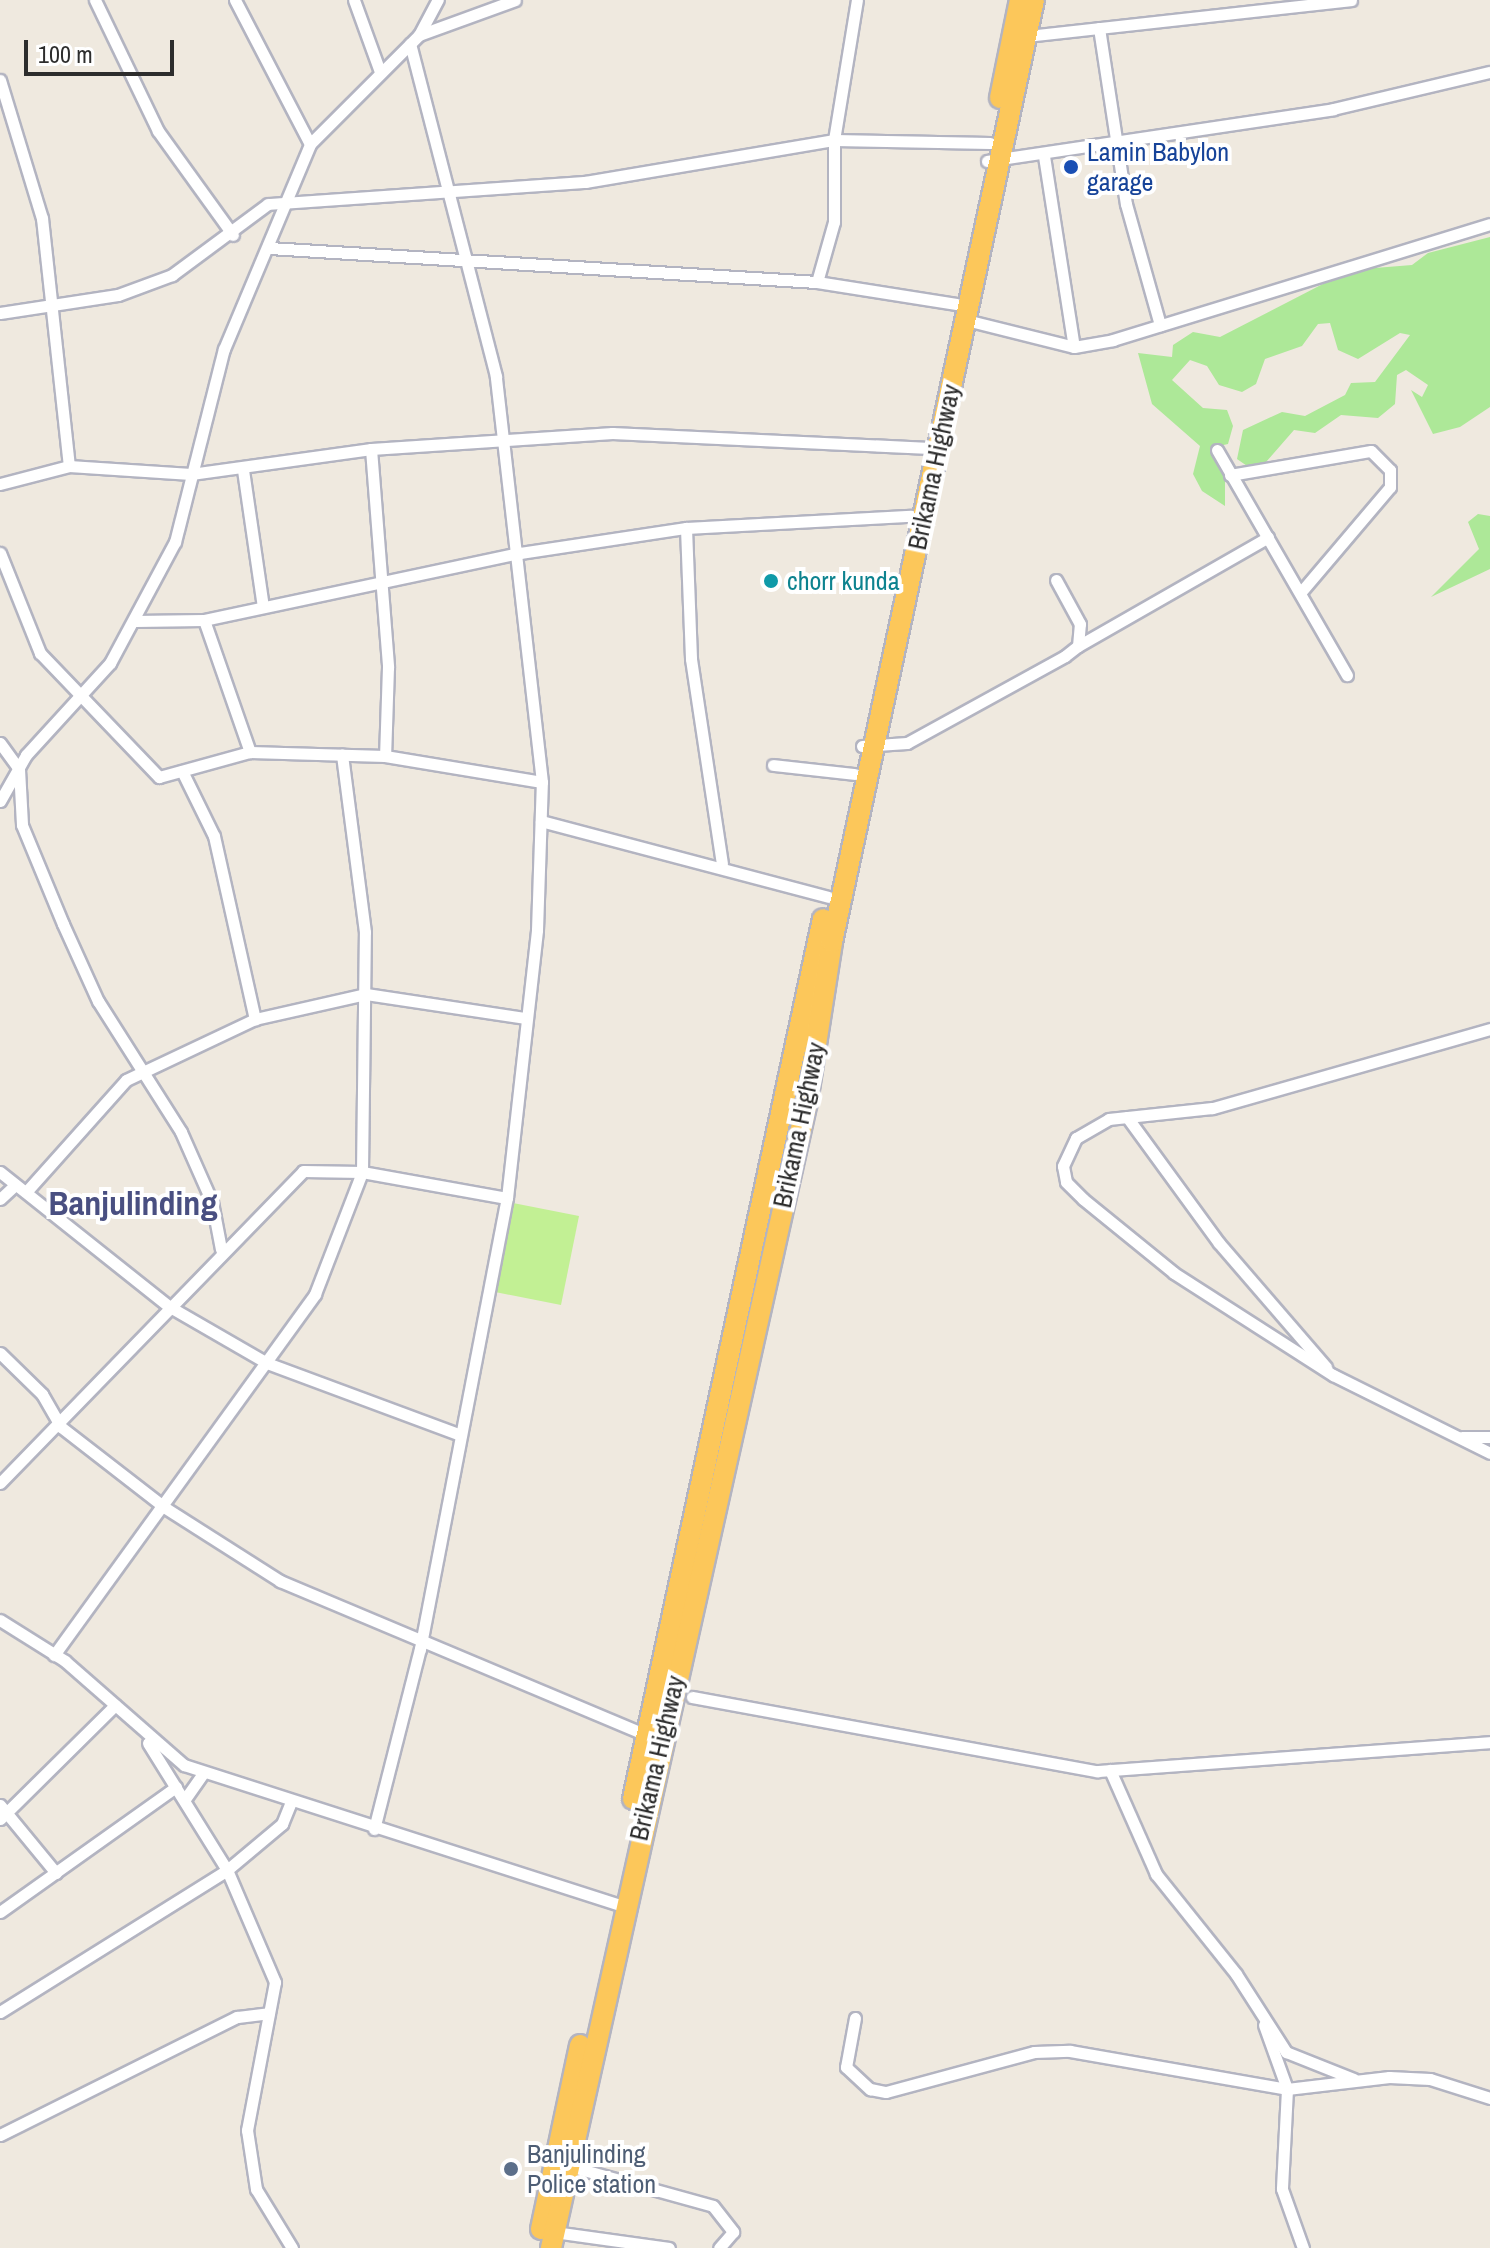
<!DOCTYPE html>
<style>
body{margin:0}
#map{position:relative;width:1490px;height:2248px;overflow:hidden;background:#efe9df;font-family:"Archivo Narrow",sans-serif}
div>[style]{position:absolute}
.green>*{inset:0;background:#ade898}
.pitch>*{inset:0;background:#c2f094}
.roads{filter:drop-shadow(2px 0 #b3b4c1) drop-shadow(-2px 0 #b3b4c1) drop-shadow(0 2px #b3b4c1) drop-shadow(0 -2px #b3b4c1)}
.minor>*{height:11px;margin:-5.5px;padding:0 5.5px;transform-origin:5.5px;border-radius:5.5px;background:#fff}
.trunk>*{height:20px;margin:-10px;padding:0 10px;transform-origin:10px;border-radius:10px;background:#fcc75a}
.dots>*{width:22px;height:22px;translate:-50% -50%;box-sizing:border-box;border:4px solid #fff;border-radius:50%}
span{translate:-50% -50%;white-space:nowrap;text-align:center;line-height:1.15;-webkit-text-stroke:8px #fff;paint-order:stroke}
.transit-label{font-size:26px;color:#164399}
.left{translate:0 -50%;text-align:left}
.street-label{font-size:26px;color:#2d2d2d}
.culture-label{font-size:26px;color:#0d838f}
.service-label{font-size:26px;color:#4e5e75}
.district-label{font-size:34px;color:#494f81;font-weight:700}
.scale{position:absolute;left:24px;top:40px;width:150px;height:36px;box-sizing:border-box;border:4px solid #2d2d2d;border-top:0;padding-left:10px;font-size:24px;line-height:28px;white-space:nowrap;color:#2d2d2d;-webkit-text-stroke:6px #fff;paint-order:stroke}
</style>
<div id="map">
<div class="green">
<i style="clip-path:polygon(1490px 237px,1490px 407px,1460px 427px,1433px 434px,1411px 390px,1422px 397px,1428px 385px,1406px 370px,1397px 375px,1395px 404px,1378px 418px,1341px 415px,1315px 433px,1294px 430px,1266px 462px,1250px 468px,1237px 459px,1243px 430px,1282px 412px,1305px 416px,1345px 395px,1351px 383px,1375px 382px,1410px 335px,1400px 333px,1358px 359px,1338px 350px,1330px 323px,1318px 324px,1302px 346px,1265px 359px,1256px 384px,1242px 392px,1219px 385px,1207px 366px,1190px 360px,1172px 380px,1203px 408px,1227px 410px,1233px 426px,1228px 444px,1210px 448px,1225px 474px,1225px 506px,1202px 491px,1193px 474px,1200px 446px,1152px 404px,1138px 353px,1172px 357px,1173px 345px,1193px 332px,1220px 337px,1350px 270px,1412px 265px,1428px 253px)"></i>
<i style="clip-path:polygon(1478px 514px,1490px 516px,1490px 569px,1431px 597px,1479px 549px,1468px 522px)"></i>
</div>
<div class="pitch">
<i style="clip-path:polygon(513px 1203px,579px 1216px,561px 1305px,495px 1292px)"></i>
</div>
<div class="roads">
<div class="minor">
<i style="left:95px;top:0;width:145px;rotate:64.3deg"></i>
<i style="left:158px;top:131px;width:128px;rotate:54.2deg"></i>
<i style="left:235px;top:0;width:162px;rotate:62.5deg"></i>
<i style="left:354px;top:0;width:77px;rotate:70.1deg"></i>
<i style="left:1099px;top:28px;width:178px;rotate:81.3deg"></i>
<i style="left:1126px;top:204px;width:126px;rotate:74.3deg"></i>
<i style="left:419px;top:35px;width:102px;rotate:-20deg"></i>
<i style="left:1027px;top:36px;width:326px;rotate:-6.3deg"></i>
<i style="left:0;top:80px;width:144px;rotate:73.1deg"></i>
<i style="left:42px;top:218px;width:249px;rotate:83.8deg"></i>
<i style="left:1044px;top:156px;width:193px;rotate:81.1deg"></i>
<i style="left:987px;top:161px;width:350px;rotate:-8.5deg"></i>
<i style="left:1333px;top:109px;width:161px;rotate:-13.3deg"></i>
<i style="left:269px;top:248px;width:549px;rotate:3.55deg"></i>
<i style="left:817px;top:282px;width:141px;rotate:9deg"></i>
<i style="left:817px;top:282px;width:62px;rotate:-74.2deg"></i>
<i style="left:834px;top:222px;width:82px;rotate:-90deg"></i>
<i style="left:834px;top:140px;width:142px;rotate:-80.7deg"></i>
<i style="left:0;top:313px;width:119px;rotate:-8.7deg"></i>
<i style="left:118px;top:295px;width:58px;rotate:-20.3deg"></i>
<i style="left:172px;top:275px;width:119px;rotate:-36.5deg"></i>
<i style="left:268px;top:204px;width:318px;rotate:-4deg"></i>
<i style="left:585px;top:182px;width:253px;rotate:-9.6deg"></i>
<i style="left:834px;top:140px;width:156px;rotate:1.1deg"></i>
<i style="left:966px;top:320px;width:111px;rotate:14deg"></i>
<i style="left:1074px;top:347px;width:40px;rotate:-10deg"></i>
<i style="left:1113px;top:340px;width:394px;rotate:-17.1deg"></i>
<i style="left:371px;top:449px;width:219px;rotate:85.5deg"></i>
<i style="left:388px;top:667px;width:89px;rotate:91.9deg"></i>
<i style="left:1217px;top:450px;width:260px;rotate:60deg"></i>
<i style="left:243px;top:470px;width:138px;rotate:81.7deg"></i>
<i style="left:1230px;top:475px;width:143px;rotate:-9.7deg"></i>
<i style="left:1371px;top:451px;width:27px;rotate:45deg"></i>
<i style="left:1390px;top:470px;width:17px;rotate:90deg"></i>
<i style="left:1390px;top:487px;width:138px;rotate:130.3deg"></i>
<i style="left:0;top:484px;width:71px;rotate:-14.6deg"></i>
<i style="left:69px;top:466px;width:122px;rotate:3.8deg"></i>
<i style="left:191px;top:474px;width:182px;rotate:-7.9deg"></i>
<i style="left:371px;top:449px;width:242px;rotate:-3.8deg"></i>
<i style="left:612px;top:433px;width:313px;rotate:2.7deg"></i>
<i style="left:686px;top:528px;width:131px;rotate:87.8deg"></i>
<i style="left:691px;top:659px;width:207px;rotate:81.4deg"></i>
<i style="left:0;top:553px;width:108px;rotate:68.2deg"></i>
<i style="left:40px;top:653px;width:172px;rotate:46.2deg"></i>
<i style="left:159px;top:777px;width:94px;rotate:-15.4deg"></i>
<i style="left:250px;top:752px;width:135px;rotate:1.7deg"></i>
<i style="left:385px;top:756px;width:159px;rotate:9.4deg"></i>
<i style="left:204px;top:620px;width:140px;rotate:70.8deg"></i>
<i style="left:135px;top:621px;width:69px;rotate:-0.8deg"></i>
<i style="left:204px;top:620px;width:323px;rotate:-12deg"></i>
<i style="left:520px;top:553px;width:168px;rotate:-8.6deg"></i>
<i style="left:686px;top:528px;width:225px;rotate:-3.1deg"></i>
<i style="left:1078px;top:646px;width:219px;rotate:-29.8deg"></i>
<i style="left:0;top:743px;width:32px;rotate:54deg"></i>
<i style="left:19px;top:769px;width:56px;rotate:86.9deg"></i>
<i style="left:22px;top:825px;width:107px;rotate:67.5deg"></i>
<i style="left:63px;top:924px;width:85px;rotate:65.6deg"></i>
<i style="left:98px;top:1001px;width:155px;rotate:57.6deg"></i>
<i style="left:181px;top:1132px;width:77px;rotate:66.1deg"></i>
<i style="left:212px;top:1202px;width:48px;rotate:79.2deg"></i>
<i style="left:862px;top:746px;width:45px;rotate:-3.8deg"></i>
<i style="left:907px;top:743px;width:180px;rotate:-28.8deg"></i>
<i style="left:1065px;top:656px;width:16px;rotate:-38deg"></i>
<i style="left:1078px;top:646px;width:22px;rotate:-85deg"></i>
<i style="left:1080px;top:624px;width:50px;rotate:-118.6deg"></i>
<i style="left:773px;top:765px;width:82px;rotate:6.3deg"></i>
<i style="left:182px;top:771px;width:72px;rotate:63.8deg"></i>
<i style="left:214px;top:836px;width:188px;rotate:77.4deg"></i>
<i style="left:0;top:801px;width:53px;rotate:-60.5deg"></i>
<i style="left:26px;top:755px;width:125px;rotate:-47.6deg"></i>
<i style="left:110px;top:663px;width:137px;rotate:-61.8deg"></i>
<i style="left:175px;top:542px;width:199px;rotate:-75.8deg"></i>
<i style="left:224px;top:349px;width:222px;rotate:-67.2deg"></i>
<i style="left:310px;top:144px;width:154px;rotate:-45deg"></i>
<i style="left:419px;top:35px;width:40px;rotate:-62deg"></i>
<i style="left:541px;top:821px;width:297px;rotate:14.8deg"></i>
<i style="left:1490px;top:1029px;width:289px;rotate:164.1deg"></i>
<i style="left:1212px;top:1108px;width:104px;rotate:173.9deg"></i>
<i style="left:1109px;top:1119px;width:38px;rotate:150deg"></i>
<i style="left:1076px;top:1138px;width:31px;rotate:115deg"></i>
<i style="left:1063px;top:1166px;width:16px;rotate:79deg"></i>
<i style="left:1066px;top:1182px;width:24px;rotate:45deg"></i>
<i style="left:1083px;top:1199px;width:117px;rotate:39.1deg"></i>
<i style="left:1174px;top:1273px;width:189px;rotate:32.7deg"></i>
<i style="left:1333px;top:1375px;width:175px;rotate:26.4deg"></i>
<i style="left:1127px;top:1117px;width:156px;rotate:53.9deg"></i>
<i style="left:1219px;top:1243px;width:164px;rotate:49.2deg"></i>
<i style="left:0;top:1172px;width:217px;rotate:38.5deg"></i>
<i style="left:170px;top:1307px;width:112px;rotate:30deg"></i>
<i style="left:267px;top:1363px;width:204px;rotate:20.4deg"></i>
<i style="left:26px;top:1192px;width:150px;rotate:-48.2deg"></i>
<i style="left:126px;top:1080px;width:143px;rotate:-25.3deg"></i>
<i style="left:255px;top:1019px;width:114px;rotate:-12.7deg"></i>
<i style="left:366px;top:994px;width:160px;rotate:8.6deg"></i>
<i style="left:0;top:1199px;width:21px;rotate:-43deg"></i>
<i style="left:0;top:1353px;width:59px;rotate:44.3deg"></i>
<i style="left:42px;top:1394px;width:38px;rotate:60deg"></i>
<i style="left:61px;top:1427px;width:130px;rotate:37.8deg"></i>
<i style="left:164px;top:1507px;width:138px;rotate:32.5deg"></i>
<i style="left:280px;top:1581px;width:402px;rotate:22.8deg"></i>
<i style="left:1462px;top:1437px;width:28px"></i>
<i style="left:0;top:1483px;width:435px;rotate:-45.8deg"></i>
<i style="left:303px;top:1171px;width:59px;rotate:1deg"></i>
<i style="left:362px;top:1172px;width:147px;rotate:10.2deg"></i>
<i style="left:0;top:1620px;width:77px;rotate:32.2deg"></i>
<i style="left:65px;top:1661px;width:158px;rotate:41.2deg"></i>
<i style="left:184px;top:1765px;width:462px;rotate:17.8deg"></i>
<i style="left:54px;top:1655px;width:445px;rotate:-54.1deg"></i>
<i style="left:315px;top:1294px;width:131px;rotate:-68.9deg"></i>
<i style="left:362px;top:1172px;width:240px;rotate:-89.3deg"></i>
<i style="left:365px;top:932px;width:179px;rotate:-97.4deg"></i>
<i style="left:692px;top:1697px;width:412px;rotate:10.4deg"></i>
<i style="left:1097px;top:1771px;width:394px;rotate:-4.2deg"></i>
<i style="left:148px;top:1743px;width:150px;rotate:58.1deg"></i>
<i style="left:227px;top:1870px;width:122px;rotate:66.8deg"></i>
<i style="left:275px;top:1982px;width:151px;rotate:100.7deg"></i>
<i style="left:247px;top:2130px;width:60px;rotate:81.3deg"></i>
<i style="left:256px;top:2189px;width:69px;rotate:58.6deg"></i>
<i style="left:1110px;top:1770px;width:114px;rotate:66.1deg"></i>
<i style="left:1156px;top:1874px;width:128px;rotate:51.3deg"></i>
<i style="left:1236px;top:1974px;width:93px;rotate:57.3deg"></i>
<i style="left:1286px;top:2052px;width:73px;rotate:21.7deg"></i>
<i style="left:185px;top:1799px;width:32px;rotate:-55deg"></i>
<i style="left:0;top:1805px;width:88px;rotate:50.5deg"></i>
<i style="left:0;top:1819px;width:162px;rotate:-44.7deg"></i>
<i style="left:374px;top:1829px;width:186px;rotate:-75.7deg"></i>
<i style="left:420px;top:1649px;width:459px;rotate:-79.1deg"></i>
<i style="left:507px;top:1198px;width:270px;rotate:-83.6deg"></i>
<i style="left:537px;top:930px;width:148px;rotate:-88.1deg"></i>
<i style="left:542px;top:782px;width:409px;rotate:-96.5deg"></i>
<i style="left:496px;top:376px;width:343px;rotate:-104.5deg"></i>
<i style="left:0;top:1912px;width:216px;rotate:-35.4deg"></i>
<i style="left:0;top:2012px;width:268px;rotate:-32deg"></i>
<i style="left:227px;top:1870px;width:72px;rotate:-39.9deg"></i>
<i style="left:282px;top:1824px;width:22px;rotate:-68deg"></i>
<i style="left:855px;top:2018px;width:50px;rotate:100.4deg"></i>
<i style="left:846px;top:2067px;width:33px;rotate:43deg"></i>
<i style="left:870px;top:2089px;width:16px;rotate:11deg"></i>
<i style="left:886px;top:2092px;width:153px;rotate:-15.1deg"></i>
<i style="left:1034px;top:2052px;width:36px;rotate:-2deg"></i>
<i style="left:1070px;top:2051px;width:220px;rotate:9.9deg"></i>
<i style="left:1287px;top:2089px;width:103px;rotate:-6.7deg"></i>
<i style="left:1389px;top:2077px;width:41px;rotate:2.8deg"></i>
<i style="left:1430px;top:2079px;width:63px;rotate:17.6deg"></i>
<i style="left:1264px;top:2025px;width:68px;rotate:70.2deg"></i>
<i style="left:1287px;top:2089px;width:100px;rotate:92.9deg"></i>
<i style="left:1282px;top:2189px;width:63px;rotate:70.4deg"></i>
<i style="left:0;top:2135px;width:265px;rotate:-26.5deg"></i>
<i style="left:237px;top:2017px;width:32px;rotate:-7deg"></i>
<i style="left:569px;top:2166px;width:149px;rotate:15.5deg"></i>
<i style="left:713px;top:2206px;width:33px;rotate:52deg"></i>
<i style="left:733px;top:2232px;width:21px;rotate:131deg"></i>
<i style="left:554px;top:2232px;width:116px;rotate:7.9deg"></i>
</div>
<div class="trunk">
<i style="left:1000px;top:98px;width:100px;rotate:-78.5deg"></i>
<i style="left:633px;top:1799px;width:900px;rotate:-77.82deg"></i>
<i style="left:541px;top:2229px;width:188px;rotate:-78deg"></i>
<i style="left:551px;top:2248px;width:1174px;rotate:-77.41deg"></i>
<i style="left:807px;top:1102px;width:162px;rotate:-81.1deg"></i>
<i style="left:832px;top:942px;width:963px;rotate:-77.9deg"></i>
</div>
</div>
<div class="dots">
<i style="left:1071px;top:167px;background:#1a4fb4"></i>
<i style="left:771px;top:581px;background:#0f9aa8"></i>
<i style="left:511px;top:2169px;background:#5c6f8a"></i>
</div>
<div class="transit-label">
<span class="left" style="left:1087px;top:167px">Lamin Babylon<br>garage</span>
</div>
<div class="street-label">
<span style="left:934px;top:467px;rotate:-78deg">Brikama Highway</span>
<span style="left:799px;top:1125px;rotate:-78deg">Brikama Highway</span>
<span style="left:657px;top:1758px;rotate:-77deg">Brikama Highway</span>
</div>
<div class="culture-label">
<span class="left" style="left:787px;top:581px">chorr kunda</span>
</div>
<div class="service-label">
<span class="left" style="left:527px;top:2169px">Banjulinding<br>Police station</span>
</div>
<div class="district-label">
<span style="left:133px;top:1204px">Banjulinding</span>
</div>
<div class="scale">100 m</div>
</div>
